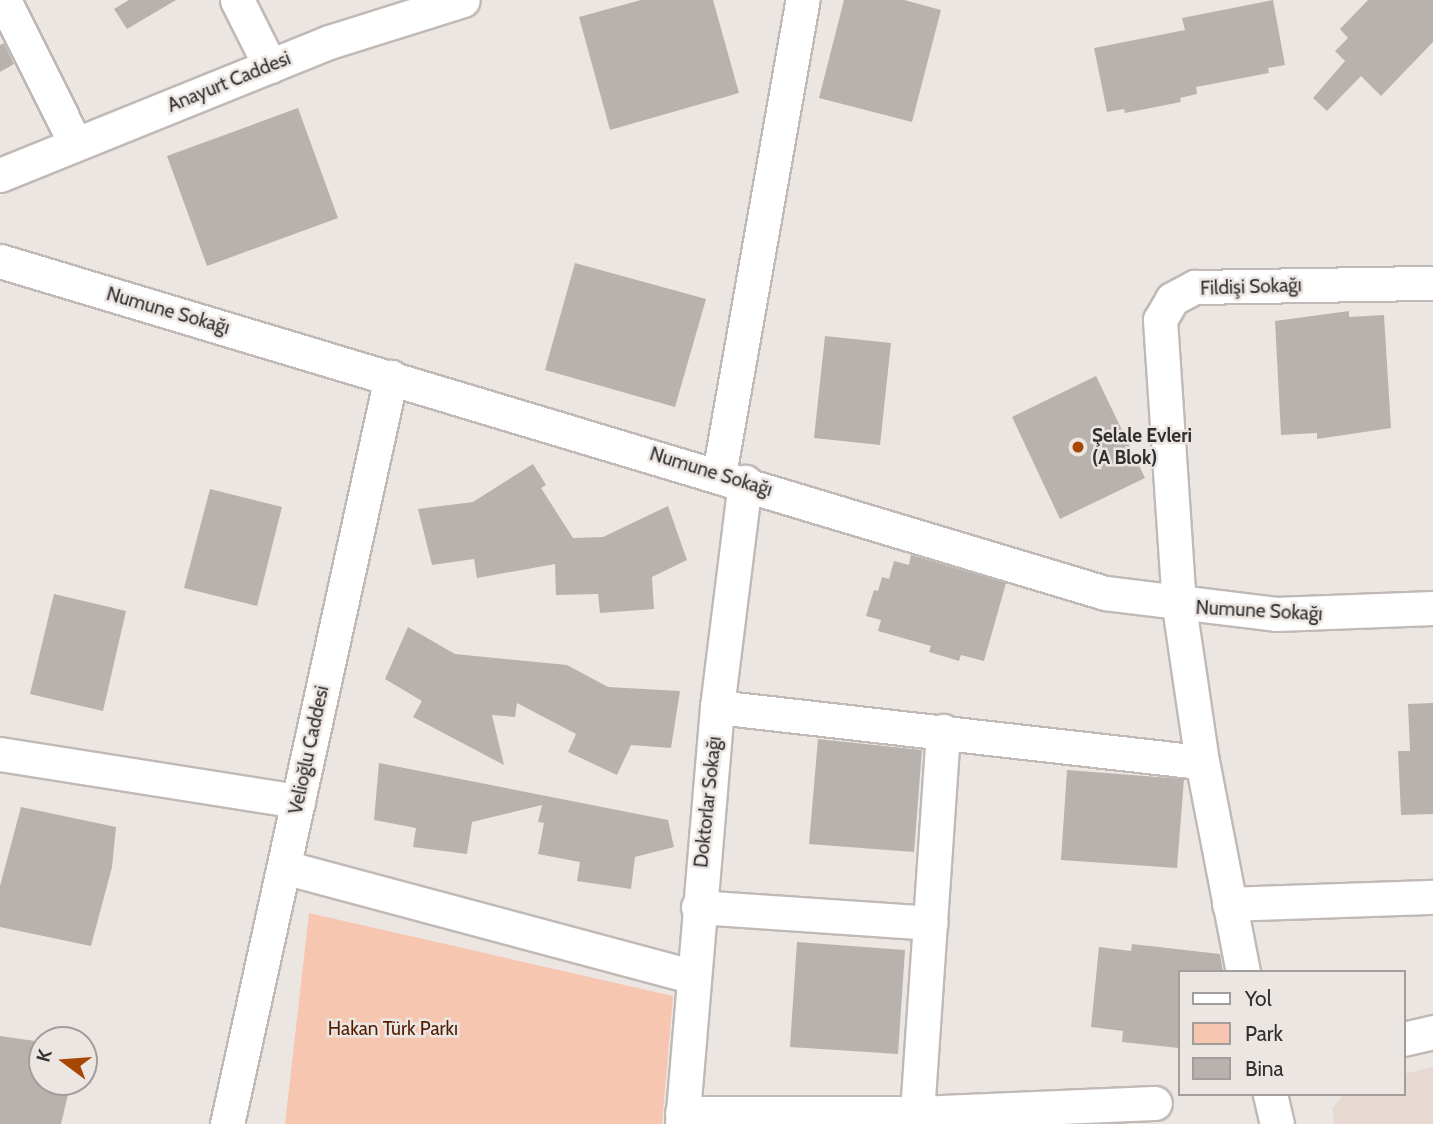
<!DOCTYPE html>
<meta charset="utf-8">
<style>
body{margin:0}
#map{position:relative;width:1433px;height:1124px;overflow:hidden;background:#ece6e3;font-family:Cabin,sans-serif}
div>[style]{position:absolute}
.built>*{inset:0;background:#e7d9d2}
.green>*{inset:0;background:#f7c6b0}
.building>*{inset:0;background:#b8b2af}
.roads{filter:drop-shadow(2px 0 #c0b9b6) drop-shadow(-2px 0 #c0b9b6) drop-shadow(0 2px #c0b9b6) drop-shadow(0 -2px #c0b9b6)}
.street>*{height:33px;margin:-16.5px;padding:0 16.5px;transform-origin:16.5px;border-radius:16.5px;background:#fff}
.dots>*{width:19px;height:19px;translate:-50% -50%;box-sizing:border-box;border:4px solid #ece6e3;border-radius:50%}
span{translate:-50% -50%;white-space:nowrap;text-align:center;line-height:1.15;-webkit-text-stroke:5px #ece6e3;paint-order:stroke}
.street-label{font-size:19px;color:#32302f}
.poi-label{font-size:19px;color:#32302f;font-weight:700}
.left{translate:0 -50%;text-align:left}
.park-label{font-size:19px;color:#541e00}
.legend{position:absolute;left:1178px;top:970px;width:228px;height:126px;box-sizing:border-box;background:#ece6e3;border:2px solid #a29d9b;margin:0;padding:9px 12px;list-style:none;font-size:21px;color:#32302f}
.legend li{display:flex;align-items:center;gap:14px;height:35px}
.legend b{width:35px;border:2px solid #a29d9b}
.north{position:absolute;left:28px;top:1026px;width:70px;height:70px;box-sizing:border-box;background:#ece6e3;border:2px solid #a29d9b;border-radius:50%;rotate:286deg;font-size:19px;font-weight:700;line-height:28px;text-align:center;color:#32302f}
.north::after{content:'';display:block;margin:auto;width:24px;height:32px;background:#a84606;clip-path:polygon(50% 0,100% 100%,50% 72%,0 100%)}
</style>
<div id="map">
<div class="built">
<i style="clip-path:polygon(1433px 1067px,1433px 1124px,1334px 1124px,1332px 1108px,1345px 1094px,1403px 1094px,1403px 1074px)"></i>
</div>
<div class="green">
<i style="clip-path:polygon(309px 913px,673px 996px,662px 1124px,285px 1124px)"></i>
</div>
<div class="building">
<i style="clip-path:polygon(129px 0,176px 0,127px 29px,114px 9px)"></i>
<i style="clip-path:polygon(641px 0,713px 0,739px 93px,610px 130px,579px 17px)"></i>
<i style="clip-path:polygon(844px 0,904px 0,941px 10px,912px 122px,819px 98px)"></i>
<i style="clip-path:polygon(1273px 0,1285px 65px,1268px 68px,1269px 73px,1196px 87px,1197px 94px,1180px 98px,1181px 102px,1125px 113px,1124px 109px,1107px 112px,1094px 48px,1185px 30px,1182px 18px)"></i>
<i style="clip-path:polygon(1368px 0,1433px 0,1433px 42px,1381px 96px,1361px 76px,1327px 111px,1313px 98px,1345px 61px,1335px 51px,1348px 38px,1340px 29px)"></i>
<i style="clip-path:polygon(4px 43px,14px 64px,0 72px,0 45px)"></i>
<i style="clip-path:polygon(298px 108px,338px 218px,207px 266px,167px 156px)"></i>
<i style="clip-path:polygon(575px 263px,706px 299px,675px 407px,545px 370px)"></i>
<i style="clip-path:polygon(1349px 311px,1349px 317px,1384px 315px,1391px 428px,1317px 439px,1317px 433px,1281px 435px,1275px 321px)"></i>
<i style="clip-path:polygon(825px 336px,891px 343px,880px 445px,814px 438px)"></i>
<i style="clip-path:polygon(1096px 376px,1145px 478px,1060px 519px,1012px 417px)"></i>
<i style="clip-path:polygon(533px 464px,546px 485px,541px 488px,573px 538px,603px 537px,668px 506px,687px 560px,652px 577px,654px 609px,600px 613px,598px 594px,556px 595px,555px 564px,477px 578px,474px 559px,432px 565px,418px 509px,473px 502px)"></i>
<i style="clip-path:polygon(210px 489px,282px 507px,257px 606px,184px 588px)"></i>
<i style="clip-path:polygon(911px 555px,1006px 583px,984px 661px,961px 655px,959px 661px,929px 652px,931px 646px,878px 631px,881px 620px,866px 616px,874px 590px,878px 591px,882px 577px,889px 579px,894px 561px,909px 565px)"></i>
<i style="clip-path:polygon(54px 594px,126px 611px,103px 711px,30px 694px)"></i>
<i style="clip-path:polygon(408px 627px,455px 654px,567px 665px,608px 687px,680px 691px,671px 748px,631px 745px,617px 775px,568px 752px,576px 734px,517px 703px,515px 717px,492px 715px,504px 765px,413px 717px,422px 701px,385px 679px)"></i>
<i style="clip-path:polygon(1433px 703px,1433px 814px,1401px 815px,1398px 751px,1410px 751px,1408px 704px)"></i>
<i style="clip-path:polygon(818px 739px,922px 750px,914px 852px,809px 844px)"></i>
<i style="clip-path:polygon(379px 763px,668px 820px,674px 847px,635px 857px,631px 889px,577px 881px,580px 862px,538px 854px,544px 823px,538px 822px,542px 805px,472px 822px,467px 854px,413px 847px,416px 828px,374px 820px)"></i>
<i style="clip-path:polygon(1067px 770px,1184px 779px,1177px 868px,1061px 860px)"></i>
<i style="clip-path:polygon(21px 807px,116px 827px,112px 867px,91px 946px,0 927px,0 886px)"></i>
<i style="clip-path:polygon(797px 942px,905px 950px,898px 1054px,790px 1047px)"></i>
<i style="clip-path:polygon(1132px 944px,1220px 954px,1223px 972px,1179px 972px,1179px 1048px,1122px 1042px,1123px 1031px,1091px 1027px,1099px 947px,1131px 951px)"></i>
<i style="clip-path:polygon(0 1036px,42px 1042px,42px 1082px,71px 1082px,61px 1124px,0 1124px)"></i>
</div>
<div class="roads">
<div class="street">
<i style="left:4px;top:0;width:160px;rotate:63.6deg"></i>
<i style="left:237px;top:0;width:74px;rotate:63.4deg"></i>
<i style="left:0;top:175px;width:355px;rotate:-22deg"></i>
<i style="left:329px;top:42px;width:140px;rotate:-17.4deg"></i>
<i style="left:0;top:261px;width:1154px;rotate:16.72deg"></i>
<i style="left:1105px;top:593px;width:172px;rotate:7deg"></i>
<i style="left:1276px;top:614px;width:157px;rotate:-2.2deg"></i>
<i style="left:719px;top:474px;width:481px;rotate:-80deg"></i>
<i style="left:717px;top:707px;width:488px;rotate:6.5deg"></i>
<i style="left:0;top:754px;width:302px;rotate:9deg"></i>
<i style="left:284px;top:867px;width:421px;rotate:15deg"></i>
<i style="left:1229px;top:904px;width:204px;rotate:-2deg"></i>
<i style="left:698px;top:907px;width:233px;rotate:3.9deg"></i>
<i style="left:1243px;top:972px;width:214px;rotate:-101deg"></i>
<i style="left:1202px;top:762px;width:158px;rotate:-98.4deg"></i>
<i style="left:1179px;top:606px;width:287px;rotate:-93.8deg"></i>
<i style="left:1160px;top:320px;width:24px;rotate:-60deg"></i>
<i style="left:1172px;top:299px;width:26px;rotate:-28deg"></i>
<i style="left:1195px;top:287px;width:238px;rotate:-1deg"></i>
<i style="left:1403px;top:1039px;width:31px;rotate:-13deg"></i>
<i style="left:1270px;top:1094px;width:31px;rotate:77deg"></i>
<i style="left:682px;top:1113px;width:235px"></i>
<i style="left:917px;top:1113px;width:383px;rotate:-86.1deg"></i>
<i style="left:917px;top:1113px;width:238px;rotate:-2.4deg"></i>
<i style="left:227px;top:1124px;width:765px;rotate:-77.62deg"></i>
<i style="left:682px;top:1124px;width:418px;rotate:-85.2deg"></i>
<i style="left:717px;top:707px;width:227px;rotate:-82.9deg"></i>
</div>
</div>
<div class="dots">
<i style="left:1078px;top:447px;background:#a84606"></i>
</div>
<div class="street-label">
<span style="left:229px;top:82px;rotate:-22deg">Anayurt Caddesi</span>
<span style="left:1251px;top:287px;rotate:-2deg">Fildişi Sokağı</span>
<span style="left:168px;top:311px;rotate:16deg">Numune Sokağı</span>
<span style="left:711px;top:472px;rotate:17deg">Numune Sokağı</span>
<span style="left:1259px;top:611px;rotate:3deg">Numune Sokağı</span>
<span style="left:309px;top:750px;rotate:-78deg">Velioğlu Caddesi</span>
<span style="left:708px;top:802px;rotate:-84deg">Doktorlar Sokağı</span>
</div>
<div class="poi-label">
<span class="left" style="left:1092px;top:447px">Şelale Evleri<br>(A Blok)</span>
</div>
<div class="park-label">
<span style="left:393px;top:1029px">Hakan Türk Parkı</span>
</div>
<ul class="legend">
<li><b style="height:9px;background:#fff"></b>Yol</li>
<li><b style="height:19px;background:#f7c6b0"></b>Park</li>
<li><b style="height:19px;background:#b8b2af"></b>Bina</li>
</ul>
<div class="north">K</div>
</div>
